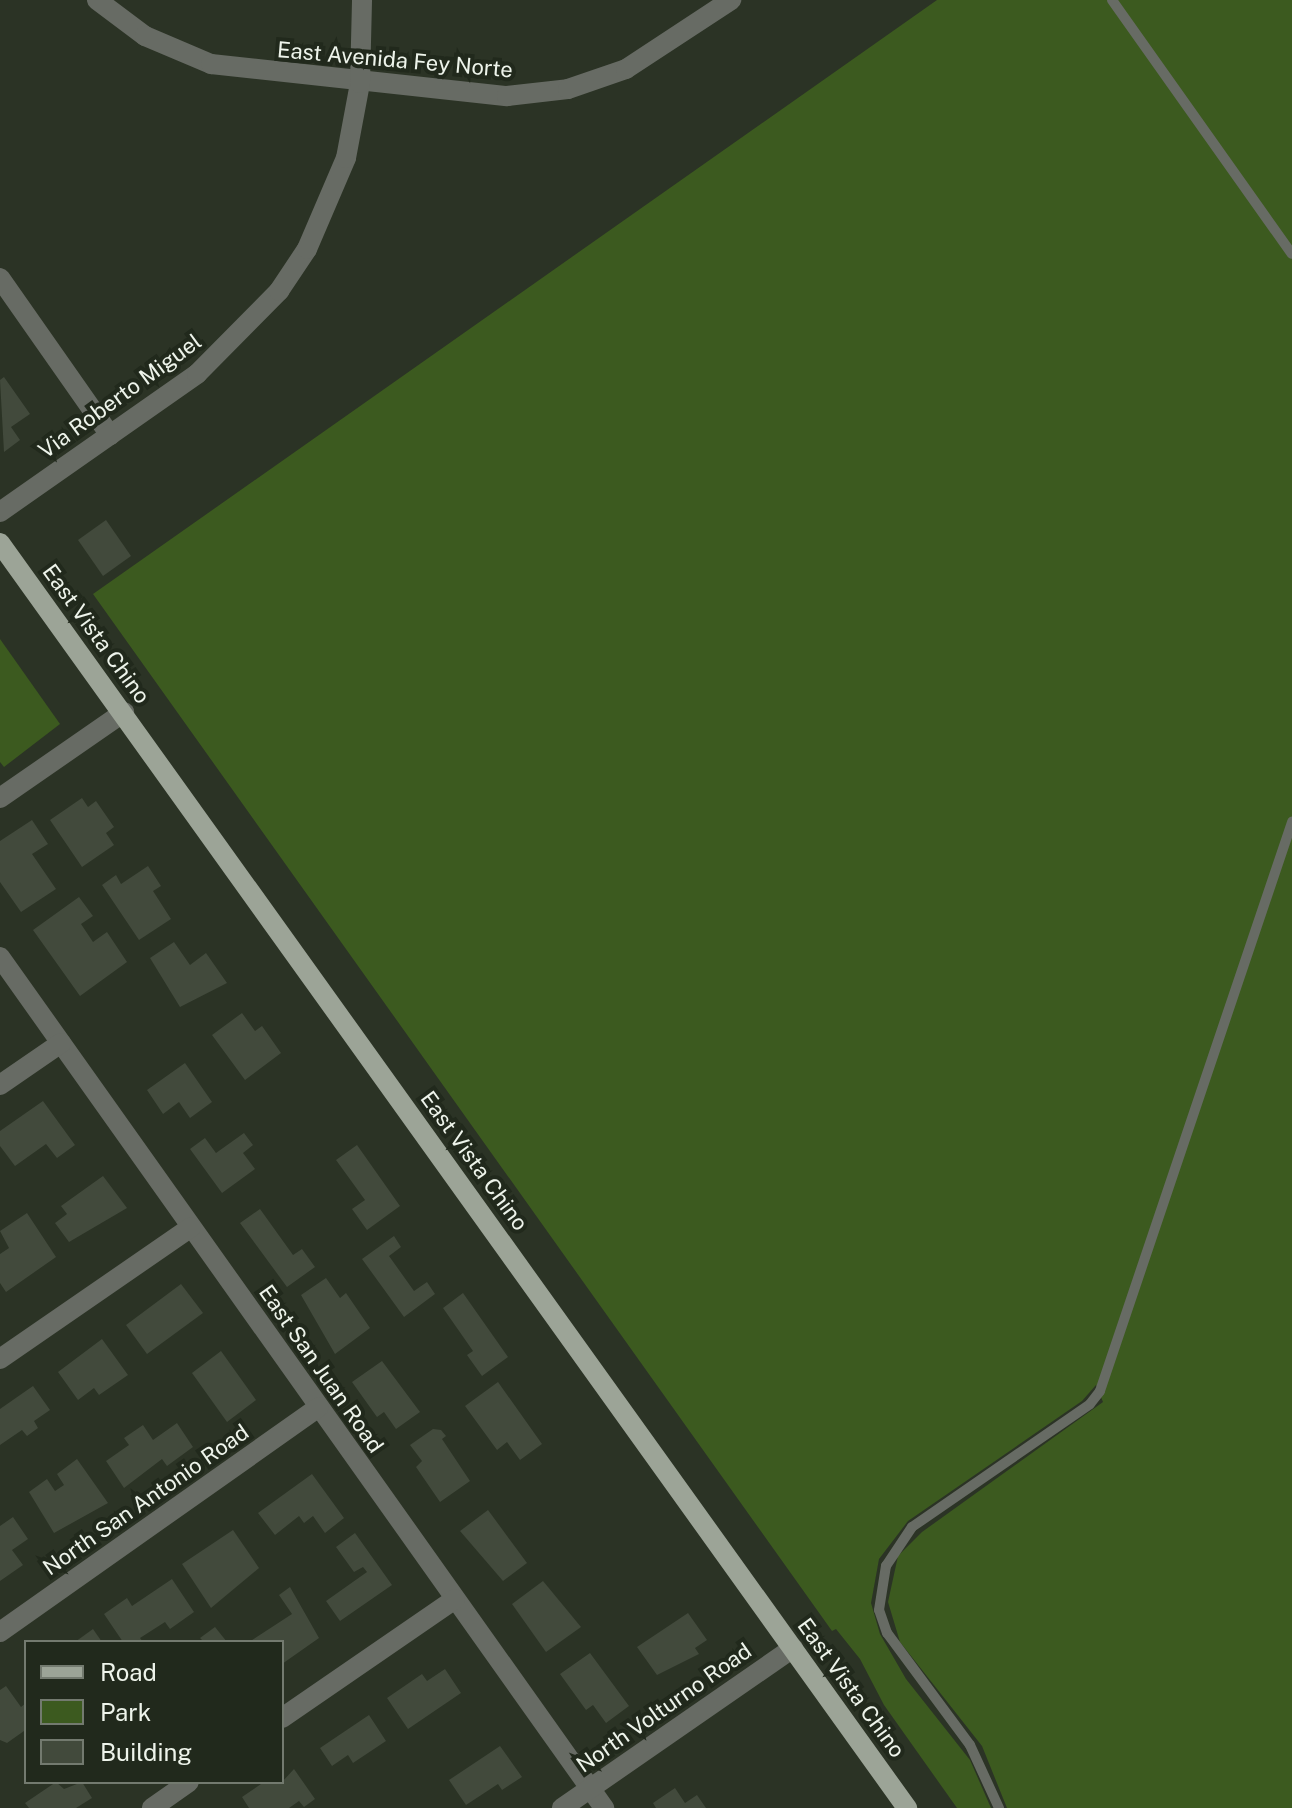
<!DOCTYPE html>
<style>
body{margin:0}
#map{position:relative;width:1292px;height:1808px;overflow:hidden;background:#2b3325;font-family:"Public Sans",sans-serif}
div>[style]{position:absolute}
.green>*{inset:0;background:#3c5a1f}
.building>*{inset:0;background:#424a3c}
.lane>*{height:10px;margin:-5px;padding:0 5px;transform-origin:5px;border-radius:5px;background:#676b64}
.street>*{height:20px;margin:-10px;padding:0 10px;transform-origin:10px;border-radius:10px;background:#676b64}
.primary>*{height:20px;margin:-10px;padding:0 10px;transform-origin:10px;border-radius:10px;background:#9ca497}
span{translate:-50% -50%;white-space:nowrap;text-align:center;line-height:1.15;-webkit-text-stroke:8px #21291c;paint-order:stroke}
.street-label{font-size:22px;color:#eef4eb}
.legend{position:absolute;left:24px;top:1640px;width:260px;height:144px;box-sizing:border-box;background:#21291c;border:2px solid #737a6f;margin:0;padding:10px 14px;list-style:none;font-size:24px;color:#eef4eb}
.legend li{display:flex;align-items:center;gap:16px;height:40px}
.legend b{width:40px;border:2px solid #737a6f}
</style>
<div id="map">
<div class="green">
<i style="clip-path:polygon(937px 0,1292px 0,1292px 1808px,1007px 1808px,982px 1746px,900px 1642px,888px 1602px,898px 1556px,922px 1532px,1103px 1402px,1096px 1385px,1082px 1401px,908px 1521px,879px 1559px,871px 1603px,880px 1634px,906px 1679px,970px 1760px,991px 1808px,957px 1808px,884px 1705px,860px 1659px,836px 1629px,832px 1631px,93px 594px)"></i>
<i style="clip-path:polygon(0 639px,60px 724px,4px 767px,0 762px)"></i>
</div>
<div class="building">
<i style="clip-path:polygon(4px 377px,30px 414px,11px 427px,20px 440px,4px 452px,0 380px)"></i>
<i style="clip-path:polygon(106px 520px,131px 556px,103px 576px,78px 540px)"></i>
<i style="clip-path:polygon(82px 798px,88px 807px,96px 801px,114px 827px,106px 833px,114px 845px,82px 867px,50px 820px)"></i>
<i style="clip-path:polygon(32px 820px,48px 844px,32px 854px,56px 889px,21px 912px,0 882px,0 841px)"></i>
<i style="clip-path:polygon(148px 866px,161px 886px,153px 891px,171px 919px,139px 940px,102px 885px,116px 875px,121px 884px)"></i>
<i style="clip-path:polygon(79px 897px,93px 916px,81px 924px,93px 942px,107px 932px,127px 962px,80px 996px,33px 930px)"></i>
<i style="clip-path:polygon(174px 942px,190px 965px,206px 953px,227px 983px,180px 1007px,150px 958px)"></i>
<i style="clip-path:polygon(242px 1013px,255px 1031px,262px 1026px,281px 1053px,245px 1080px,212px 1035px)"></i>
<i style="clip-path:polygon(185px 1063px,212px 1102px,190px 1118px,179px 1102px,163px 1114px,147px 1090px)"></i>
<i style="clip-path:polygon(43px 1101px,75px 1145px,57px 1158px,46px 1144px,15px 1166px,0 1146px,0 1131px)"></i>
<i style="clip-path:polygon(244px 1133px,253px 1145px,243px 1153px,255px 1169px,222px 1193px,190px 1149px,205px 1138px,216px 1153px)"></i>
<i style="clip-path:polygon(357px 1145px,400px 1206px,367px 1230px,352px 1209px,365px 1200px,336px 1160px)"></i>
<i style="clip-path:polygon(103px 1176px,127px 1208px,69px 1242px,55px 1223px,67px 1214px,61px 1206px)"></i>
<i style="clip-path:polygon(260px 1209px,293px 1255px,302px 1249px,315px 1267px,287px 1287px,240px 1223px)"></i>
<i style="clip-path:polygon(27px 1213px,56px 1257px,6px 1292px,0 1283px,0 1254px,9px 1248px,0 1231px)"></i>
<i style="clip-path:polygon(394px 1236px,401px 1247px,389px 1256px,414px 1291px,427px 1282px,435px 1294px,404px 1317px,362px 1259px)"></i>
<i style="clip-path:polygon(326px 1278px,340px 1298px,346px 1293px,370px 1328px,335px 1354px,301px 1295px)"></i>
<i style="clip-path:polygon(181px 1284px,203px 1313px,147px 1354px,126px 1325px)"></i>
<i style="clip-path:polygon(463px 1293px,508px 1357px,482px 1376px,467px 1355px,473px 1351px,443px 1308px)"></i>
<i style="clip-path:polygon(102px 1339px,128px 1375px,99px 1395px,94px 1388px,78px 1400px,58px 1372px)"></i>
<i style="clip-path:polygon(221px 1351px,256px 1400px,227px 1422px,192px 1373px)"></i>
<i style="clip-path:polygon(382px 1361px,420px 1412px,396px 1429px,384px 1412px,377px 1417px,352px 1382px)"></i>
<i style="clip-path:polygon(498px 1382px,542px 1444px,520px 1460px,507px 1442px,497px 1450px,465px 1406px)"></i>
<i style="clip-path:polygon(33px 1386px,50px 1410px,34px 1421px,38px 1428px,27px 1436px,22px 1430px,0 1445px,0 1409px)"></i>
<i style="clip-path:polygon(177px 1423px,193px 1447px,167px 1466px,162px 1459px,124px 1488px,106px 1461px,129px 1445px,124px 1438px,143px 1425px,153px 1440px)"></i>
<i style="clip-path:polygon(433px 1429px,441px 1430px,446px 1436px,442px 1439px,470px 1481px,440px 1502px,416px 1467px,422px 1461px,410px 1445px)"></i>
<i style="clip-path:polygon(77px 1459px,108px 1503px,54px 1533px,29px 1492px,47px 1479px,55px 1491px,64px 1485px,57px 1474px)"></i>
<i style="clip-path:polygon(312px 1474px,344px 1518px,325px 1533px,313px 1516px,304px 1523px,299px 1516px,275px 1535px,258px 1513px)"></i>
<i style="clip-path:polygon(488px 1510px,527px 1563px,503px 1581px,460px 1531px)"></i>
<i style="clip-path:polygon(13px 1517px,28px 1539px,12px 1550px,23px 1565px,0 1581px,0 1526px)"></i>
<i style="clip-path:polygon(233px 1530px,259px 1568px,211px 1608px,182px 1564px)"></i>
<i style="clip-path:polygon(355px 1533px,392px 1585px,340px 1621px,326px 1601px,367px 1572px,363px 1567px,354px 1572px,336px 1547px)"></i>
<i style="clip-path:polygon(172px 1579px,194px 1612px,170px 1629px,165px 1622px,140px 1638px,143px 1642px,123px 1642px,104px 1614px,127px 1598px,132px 1606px)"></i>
<i style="clip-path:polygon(543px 1581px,581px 1627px,546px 1652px,512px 1604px)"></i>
<i style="clip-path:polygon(290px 1587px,319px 1638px,282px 1664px,282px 1642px,249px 1642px,292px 1614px,279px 1595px)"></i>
<i style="clip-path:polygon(688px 1613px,707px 1640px,695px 1648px,699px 1654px,657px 1675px,637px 1647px)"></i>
<i style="clip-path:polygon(215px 1627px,227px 1642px,204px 1642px,200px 1638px)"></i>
<i style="clip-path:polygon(93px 1629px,102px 1642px,75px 1642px)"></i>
<i style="clip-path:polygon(590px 1653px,629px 1706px,606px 1723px,593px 1705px,586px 1710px,560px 1674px)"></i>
<i style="clip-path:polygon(445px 1669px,461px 1693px,408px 1729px,387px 1698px,422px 1674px,427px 1681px)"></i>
<i style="clip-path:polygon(6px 1686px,21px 1707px,26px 1703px,24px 1731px,7px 1743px,0 1740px,0 1690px)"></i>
<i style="clip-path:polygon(369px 1715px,386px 1741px,353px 1763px,348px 1755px,332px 1766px,320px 1748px)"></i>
<i style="clip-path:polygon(500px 1746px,522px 1777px,502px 1790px,498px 1784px,466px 1805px,449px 1780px)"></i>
<i style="clip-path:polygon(294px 1769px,315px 1799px,304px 1807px,299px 1801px,289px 1808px,249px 1808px,242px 1797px,264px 1782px,282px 1782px)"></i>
<i style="clip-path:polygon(56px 1782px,64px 1789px,82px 1782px,92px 1798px,76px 1808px,29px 1808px,25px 1803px)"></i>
<i style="clip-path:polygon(675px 1788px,685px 1803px,697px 1795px,706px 1808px,656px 1808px,653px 1803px)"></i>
</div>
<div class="lane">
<i style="left:1112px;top:0;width:311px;rotate:54.7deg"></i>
<i style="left:999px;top:1808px;width:69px;rotate:-114.7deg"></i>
<i style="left:970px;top:1745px;width:139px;rotate:-126.5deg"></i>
<i style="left:887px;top:1633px;width:24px;rotate:-109deg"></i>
<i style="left:879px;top:1610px;width:45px;rotate:-81deg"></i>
<i style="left:886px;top:1566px;width:47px;rotate:-56.3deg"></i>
<i style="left:912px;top:1527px;width:216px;rotate:-34.6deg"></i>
<i style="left:1090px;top:1404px;width:16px;rotate:-52deg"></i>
<i style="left:1100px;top:1391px;width:601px;rotate:-71.35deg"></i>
</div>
<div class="street">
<i style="left:97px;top:0;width:60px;rotate:36.9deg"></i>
<i style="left:145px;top:36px;width:72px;rotate:23deg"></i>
<i style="left:211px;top:64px;width:298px;rotate:6.2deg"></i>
<i style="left:507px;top:96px;width:61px;rotate:-6.5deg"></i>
<i style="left:568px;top:89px;width:61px;rotate:-19deg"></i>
<i style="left:626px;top:69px;width:126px;rotate:-33.3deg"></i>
<i style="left:0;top:278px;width:192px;rotate:55deg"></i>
<i style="left:0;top:512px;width:241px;rotate:-35deg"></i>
<i style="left:197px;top:374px;width:117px;rotate:-45.3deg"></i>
<i style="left:279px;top:291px;width:50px;rotate:-56.3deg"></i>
<i style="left:307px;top:249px;width:99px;rotate:-66.8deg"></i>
<i style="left:346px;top:158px;width:76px;rotate:-79.4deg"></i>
<i style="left:360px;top:83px;width:83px;rotate:-88.6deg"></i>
<i style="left:0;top:798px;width:151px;rotate:-34.7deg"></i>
<i style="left:0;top:957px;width:1044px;rotate:54.63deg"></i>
<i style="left:0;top:1085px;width:74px;rotate:-34.5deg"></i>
<i style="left:0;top:1359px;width:232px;rotate:-34.6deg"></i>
<i style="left:0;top:1632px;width:390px;rotate:-35.2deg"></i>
<i style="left:282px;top:1718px;width:210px;rotate:-34.5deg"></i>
<i style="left:152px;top:1808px;width:45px;rotate:-35.1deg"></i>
<i style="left:562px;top:1808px;width:281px;rotate:-34.7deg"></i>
</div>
<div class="primary">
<i style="left:0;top:543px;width:1557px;rotate:54.36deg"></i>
</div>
<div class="street-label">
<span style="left:395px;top:60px;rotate:5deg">East Avenida Fey Norte</span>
<span style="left:120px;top:396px;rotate:-36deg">Via Roberto Miguel</span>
<span style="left:96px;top:634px;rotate:54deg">East Vista Chino</span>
<span style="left:474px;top:1161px;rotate:54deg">East Vista Chino</span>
<span style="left:321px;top:1369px;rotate:55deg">East San Juan Road</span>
<span style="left:146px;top:1500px;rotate:-35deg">North San Antonio Road</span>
<span style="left:851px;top:1688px;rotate:54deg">East Vista Chino</span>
<span style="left:664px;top:1708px;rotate:-35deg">North Volturno Road</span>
</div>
<ul class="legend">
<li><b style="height:10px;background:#9ca497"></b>Road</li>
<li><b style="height:22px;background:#3c5a1f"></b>Park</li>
<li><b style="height:22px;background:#424a3c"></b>Building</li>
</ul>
</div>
